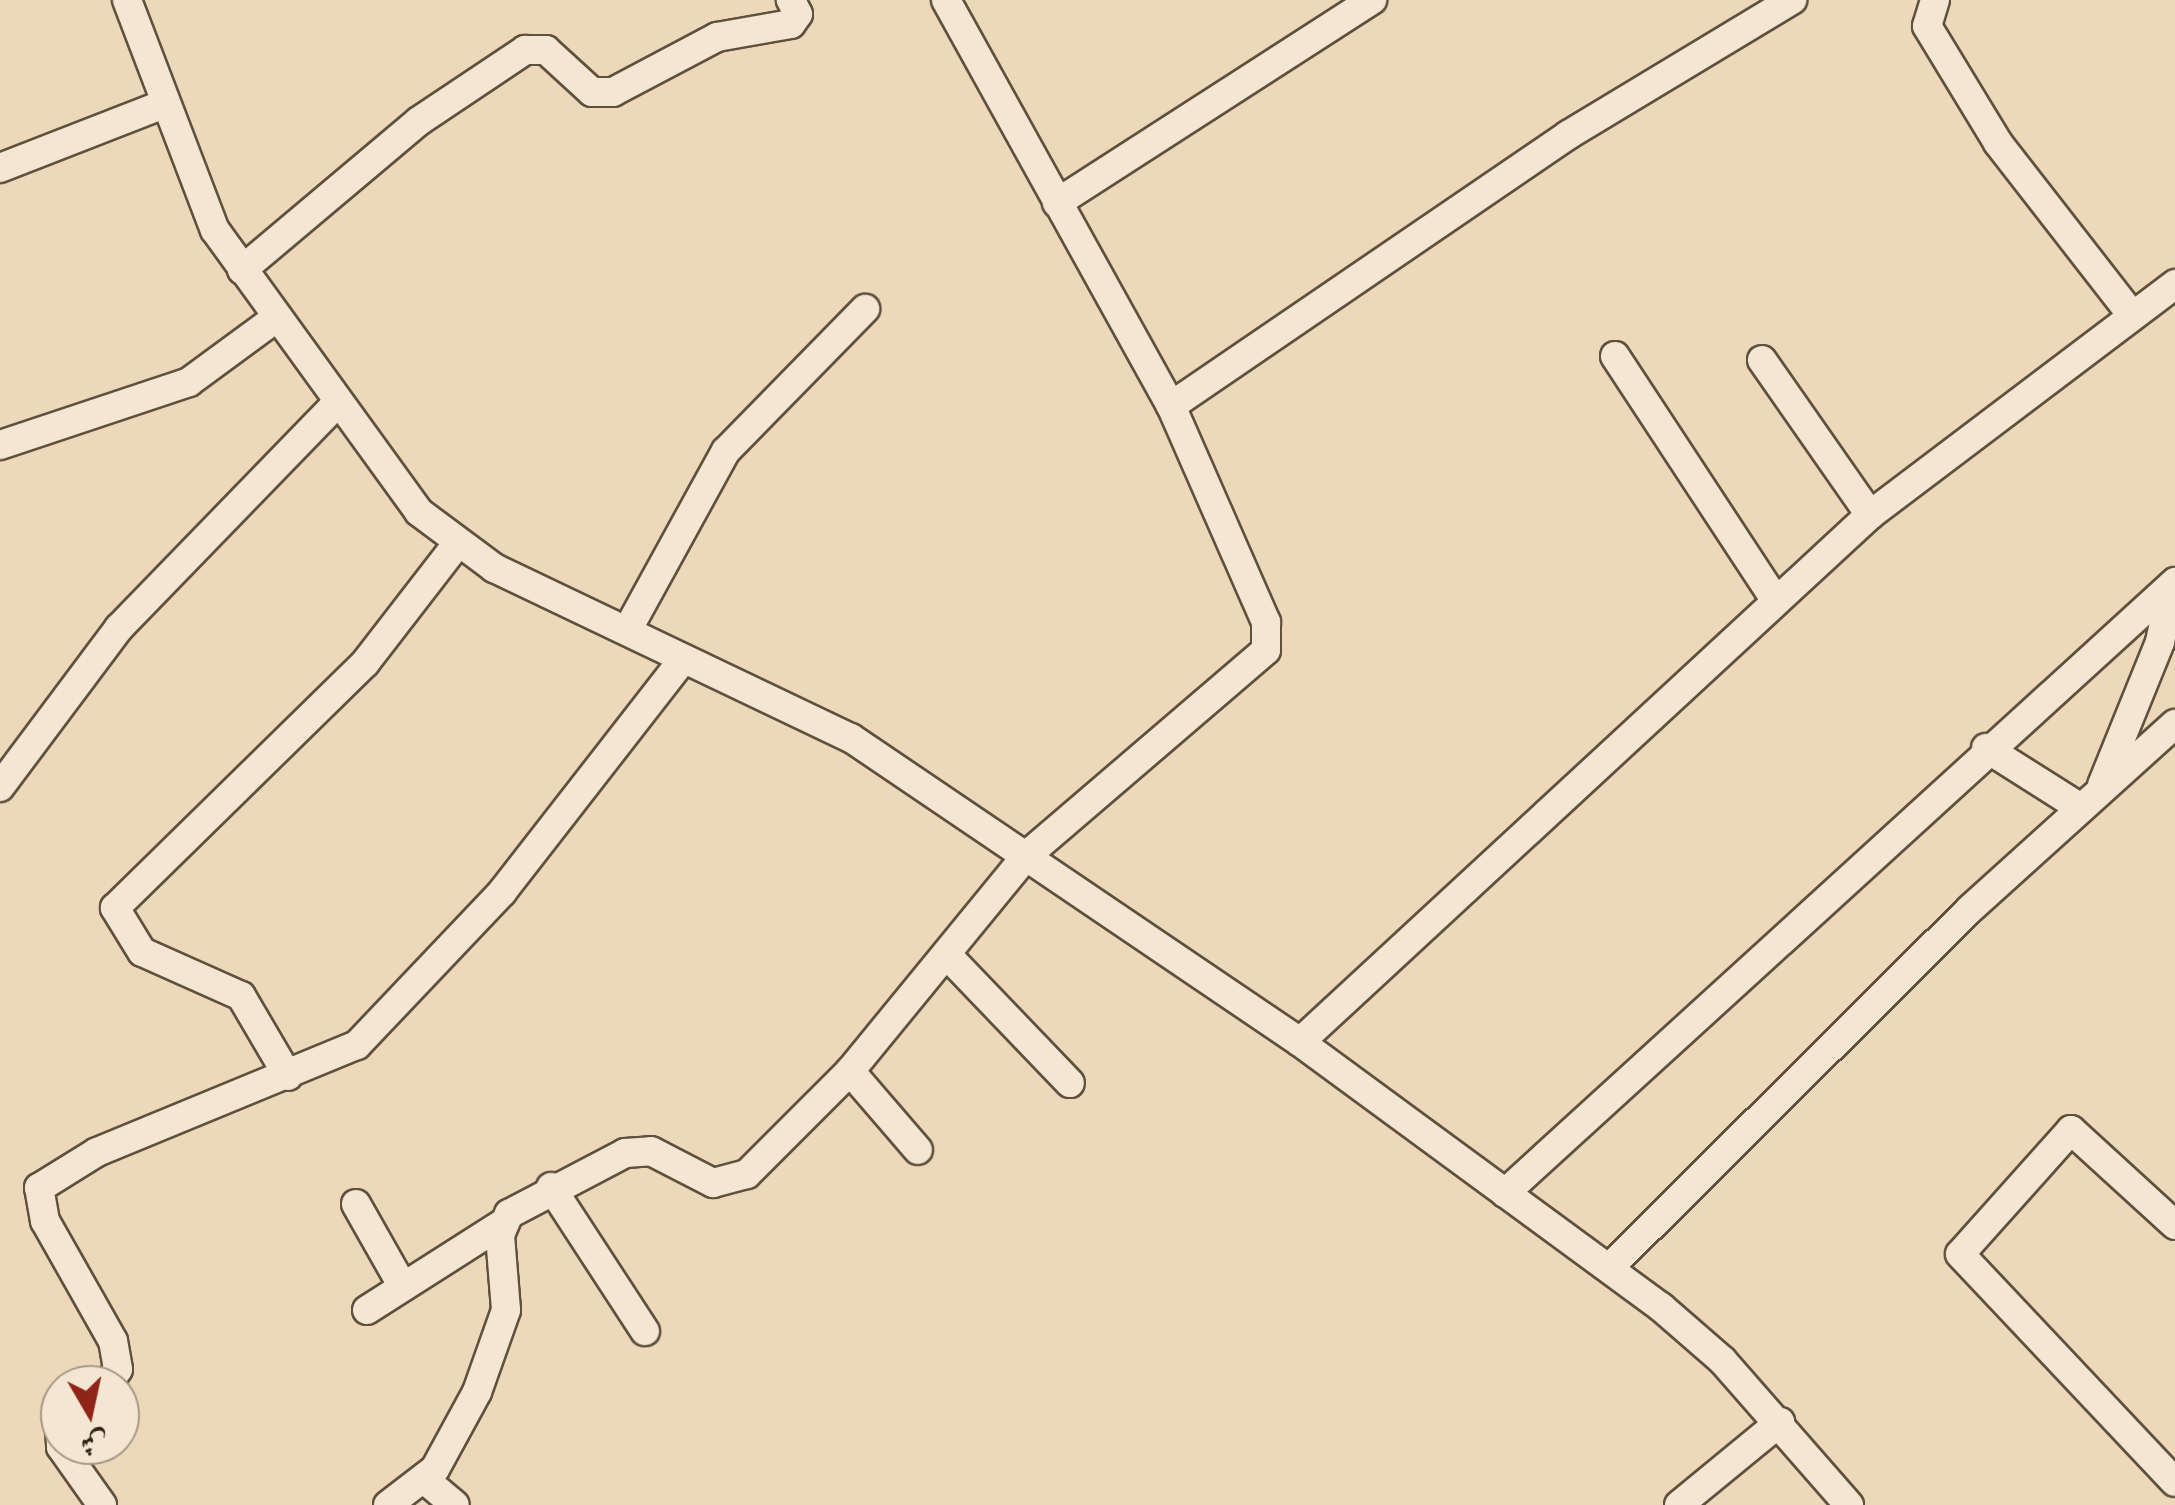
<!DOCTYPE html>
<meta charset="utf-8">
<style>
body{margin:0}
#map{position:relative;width:2175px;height:1505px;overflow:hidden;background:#edd9ba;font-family:"IM FELL Double Pica",Amiri,serif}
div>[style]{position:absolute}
.roads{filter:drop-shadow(2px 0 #5e513e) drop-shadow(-2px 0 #5e513e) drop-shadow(0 2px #5e513e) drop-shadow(0 -2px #5e513e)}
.minor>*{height:28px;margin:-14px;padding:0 14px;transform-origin:14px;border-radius:14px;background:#f3e6d2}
span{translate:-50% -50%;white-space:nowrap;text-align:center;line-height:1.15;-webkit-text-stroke:8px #f3e6d2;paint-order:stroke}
.north{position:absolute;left:40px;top:1365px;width:100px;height:100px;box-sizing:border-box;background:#f3e6d2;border:2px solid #a59886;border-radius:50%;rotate:171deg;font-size:28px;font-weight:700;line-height:40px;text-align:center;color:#2f2414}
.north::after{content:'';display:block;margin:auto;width:35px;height:45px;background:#8f2418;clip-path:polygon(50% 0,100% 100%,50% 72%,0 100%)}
</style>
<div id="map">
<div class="roads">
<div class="minor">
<i style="left:127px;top:0;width:246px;rotate:69.1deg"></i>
<i style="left:215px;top:230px;width:348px;rotate:54.1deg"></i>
<i style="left:419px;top:512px;width:94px;rotate:36.7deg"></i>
<i style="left:494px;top:568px;width:395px;rotate:25.5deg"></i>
<i style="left:851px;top:738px;width:542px;rotate:34.1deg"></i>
<i style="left:1300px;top:1042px;width:448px;rotate:36.3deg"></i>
<i style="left:1661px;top:1307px;width:81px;rotate:41deg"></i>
<i style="left:1722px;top:1360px;width:193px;rotate:48.8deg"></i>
<i style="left:1935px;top:0;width:27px;rotate:107deg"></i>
<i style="left:1927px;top:26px;width:137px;rotate:58.7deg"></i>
<i style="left:1998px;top:143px;width:218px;rotate:52.1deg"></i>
<i style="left:0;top:168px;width:176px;rotate:-21.3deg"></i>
<i style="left:1057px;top:203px;width:375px;rotate:-32.8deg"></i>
<i style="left:242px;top:270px;width:231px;rotate:-40.1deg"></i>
<i style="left:419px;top:121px;width:128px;rotate:-33.8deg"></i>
<i style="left:525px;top:50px;width:21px"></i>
<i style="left:546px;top:50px;width:62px;rotate:42.4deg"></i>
<i style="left:592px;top:92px;width:21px"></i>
<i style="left:613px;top:92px;width:118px;rotate:-27.9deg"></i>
<i style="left:717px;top:37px;width:75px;rotate:-10deg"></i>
<i style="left:791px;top:24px;width:12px;rotate:-55deg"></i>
<i style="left:798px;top:14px;width:16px;rotate:-117deg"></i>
<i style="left:1615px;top:356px;width:293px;rotate:56.7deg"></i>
<i style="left:1762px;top:360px;width:189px;rotate:55.1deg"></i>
<i style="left:1171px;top:406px;width:481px;rotate:-34.3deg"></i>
<i style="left:1568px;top:135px;width:262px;rotate:-31.1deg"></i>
<i style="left:0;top:445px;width:199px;rotate:-18.4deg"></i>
<i style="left:189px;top:382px;width:108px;rotate:-36.3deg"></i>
<i style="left:628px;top:629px;width:203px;rotate:-61.2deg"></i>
<i style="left:726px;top:451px;width:199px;rotate:-45.6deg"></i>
<i style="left:1986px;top:748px;width:112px;rotate:32.3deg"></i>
<i style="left:2102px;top:785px;width:154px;rotate:-67.9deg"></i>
<i style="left:2160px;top:642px;width:58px;rotate:-78.1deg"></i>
<i style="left:0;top:787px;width:199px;rotate:-53.2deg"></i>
<i style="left:119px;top:628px;width:313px;rotate:-45.9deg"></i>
<i style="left:948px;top:956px;width:176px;rotate:46.2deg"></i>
<i style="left:1300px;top:1042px;width:776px;rotate:-42.76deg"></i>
<i style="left:1870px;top:515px;width:383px;rotate:-37.1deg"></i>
<i style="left:850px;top:1071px;width:104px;rotate:49.3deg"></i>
<i style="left:288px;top:1076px;width:93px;rotate:-120.4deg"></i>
<i style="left:241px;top:996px;width:108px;rotate:-156deg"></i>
<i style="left:142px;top:952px;width:52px;rotate:-121.5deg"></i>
<i style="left:115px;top:908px;width:350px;rotate:-44.4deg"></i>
<i style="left:365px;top:663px;width:150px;rotate:-52.3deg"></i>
<i style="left:551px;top:1187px;width:172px;rotate:56.9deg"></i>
<i style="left:1505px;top:1193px;width:907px;rotate:-42.36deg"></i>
<i style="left:356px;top:1204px;width:95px;rotate:60.5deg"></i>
<i style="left:2175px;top:1225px;width:141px;rotate:-137.6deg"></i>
<i style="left:2071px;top:1130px;width:166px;rotate:131.8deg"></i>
<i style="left:1960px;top:1254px;width:313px;rotate:46.7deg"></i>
<i style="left:1609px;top:1268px;width:509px;rotate:-44.84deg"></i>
<i style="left:1970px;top:909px;width:276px;rotate:-42.1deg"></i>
<i style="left:367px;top:1310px;width:160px;rotate:-32.5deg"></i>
<i style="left:107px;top:1385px;width:19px;rotate:-55deg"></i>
<i style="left:118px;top:1369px;width:28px;rotate:-100deg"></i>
<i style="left:113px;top:1341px;width:138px;rotate:-119.5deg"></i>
<i style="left:45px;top:1221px;width:34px;rotate:-100deg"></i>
<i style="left:39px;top:1188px;width:68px;rotate:-31.8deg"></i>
<i style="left:97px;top:1152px;width:281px;rotate:-22.4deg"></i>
<i style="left:357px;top:1045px;width:211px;rotate:-46.5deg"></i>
<i style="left:502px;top:892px;width:293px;rotate:-52.1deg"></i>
<i style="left:60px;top:1426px;width:21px;rotate:87deg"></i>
<i style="left:61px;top:1447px;width:71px;rotate:54.7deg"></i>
<i style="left:424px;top:1479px;width:40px;rotate:40deg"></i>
<i style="left:388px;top:1505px;width:59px;rotate:-37.5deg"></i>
<i style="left:435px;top:1469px;width:88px;rotate:-61.4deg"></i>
<i style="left:477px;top:1392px;width:87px;rotate:-70.5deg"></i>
<i style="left:506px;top:1310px;width:75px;rotate:-94.6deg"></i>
<i style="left:500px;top:1235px;width:23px;rotate:-67deg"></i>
<i style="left:509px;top:1214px;width:131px;rotate:-27.7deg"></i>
<i style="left:625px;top:1153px;width:26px;rotate:-4deg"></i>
<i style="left:651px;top:1151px;width:70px;rotate:27.3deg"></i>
<i style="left:713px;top:1183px;width:35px;rotate:-15deg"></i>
<i style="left:747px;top:1174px;width:146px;rotate:-45deg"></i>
<i style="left:850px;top:1071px;width:278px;rotate:-50.7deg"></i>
<i style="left:1026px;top:856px;width:316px;rotate:-40.6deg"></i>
<i style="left:1266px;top:650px;width:28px;rotate:-90deg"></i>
<i style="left:1266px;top:622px;width:236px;rotate:-113.7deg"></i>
<i style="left:1171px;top:406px;width:464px;rotate:-119deg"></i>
<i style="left:1679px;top:1505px;width:131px;rotate:-39.4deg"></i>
</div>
</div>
<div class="north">ش</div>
</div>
